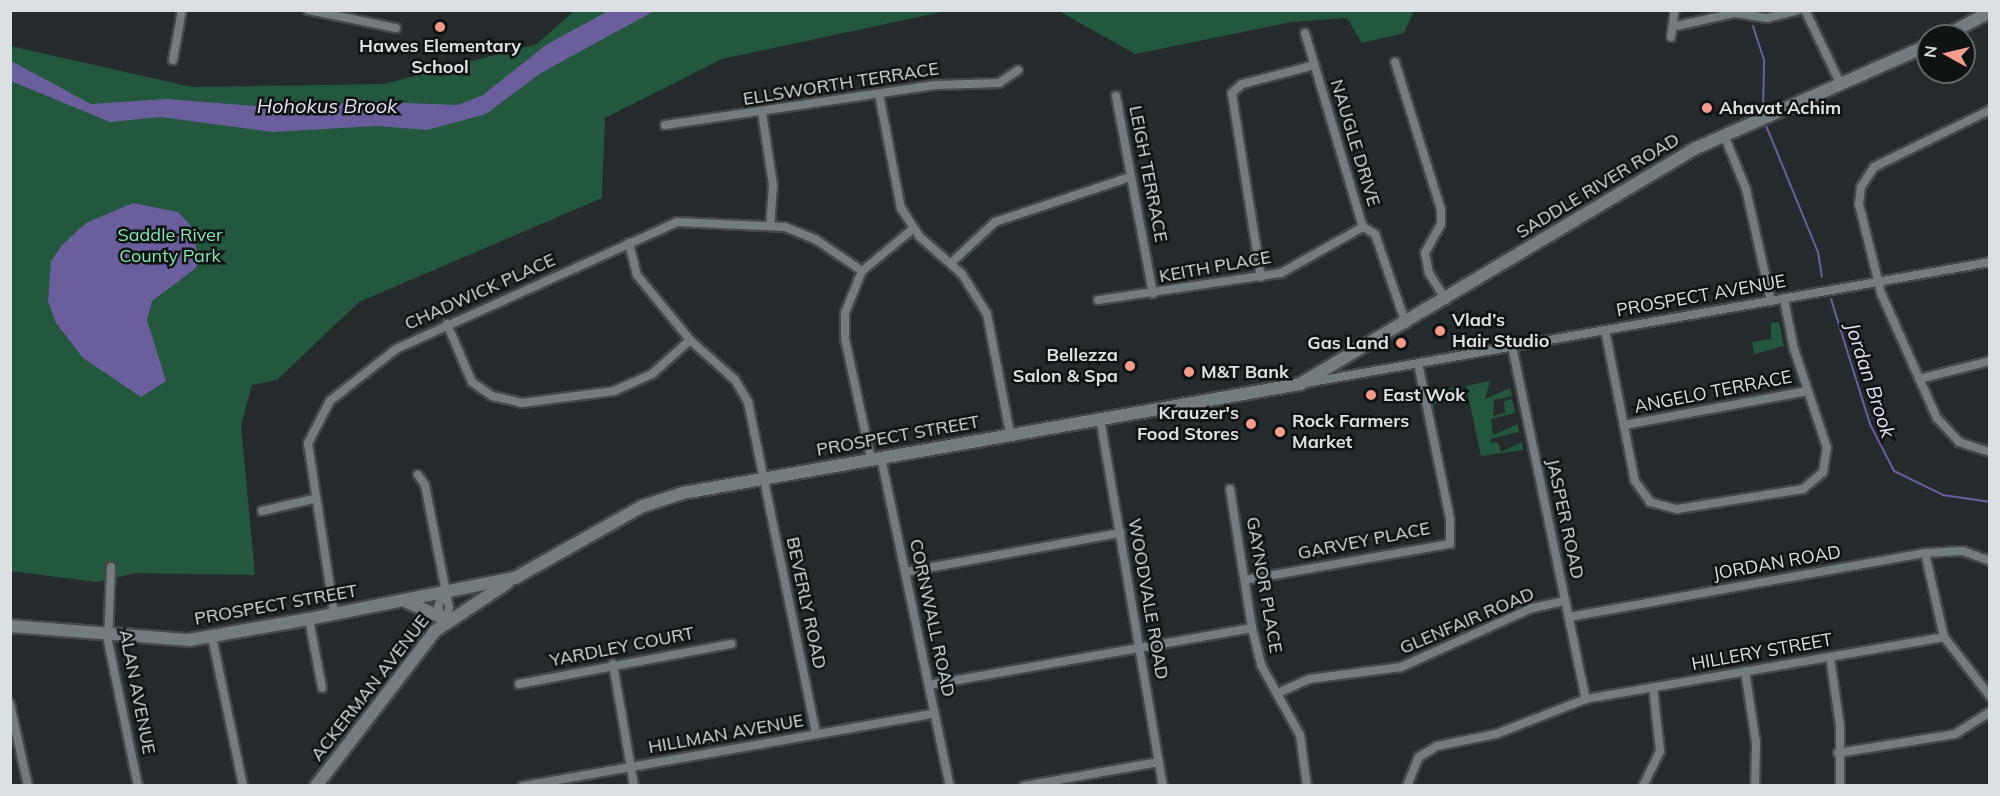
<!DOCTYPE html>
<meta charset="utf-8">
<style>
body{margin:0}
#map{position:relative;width:2000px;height:796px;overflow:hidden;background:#252a2d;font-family:Mulish,sans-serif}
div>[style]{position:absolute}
.green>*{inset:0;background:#23583f}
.water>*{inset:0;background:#6b5e9c}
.stream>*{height:2px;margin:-1px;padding:0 1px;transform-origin:1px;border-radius:1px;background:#6b5e9c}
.roads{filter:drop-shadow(2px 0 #44484a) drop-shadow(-2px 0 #44484a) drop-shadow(0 2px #44484a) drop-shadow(0 -2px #44484a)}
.street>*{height:8px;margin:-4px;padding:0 4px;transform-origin:4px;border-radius:4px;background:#757c7f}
.secondary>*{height:12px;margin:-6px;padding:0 6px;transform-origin:6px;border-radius:6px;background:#757c7f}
.dots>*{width:16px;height:16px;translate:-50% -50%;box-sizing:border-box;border:3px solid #101314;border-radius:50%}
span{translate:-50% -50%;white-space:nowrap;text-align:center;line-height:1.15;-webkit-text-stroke:5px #101314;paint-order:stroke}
.poi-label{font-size:18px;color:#dde0e2;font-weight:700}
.left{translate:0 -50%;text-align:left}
.right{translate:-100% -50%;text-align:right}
.street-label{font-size:18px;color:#dde0e2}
.park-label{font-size:18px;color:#7ee9b4}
.water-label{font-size:20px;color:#e3e1f3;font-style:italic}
.frame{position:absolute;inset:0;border:12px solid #dde0e2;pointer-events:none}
.north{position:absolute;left:1916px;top:24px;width:60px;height:60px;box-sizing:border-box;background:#101314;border:2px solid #626566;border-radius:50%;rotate:278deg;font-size:16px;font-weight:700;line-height:24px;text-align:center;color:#dde0e2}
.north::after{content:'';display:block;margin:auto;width:21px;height:27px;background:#f49d8c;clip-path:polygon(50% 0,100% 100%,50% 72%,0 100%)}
</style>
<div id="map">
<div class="green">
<i style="clip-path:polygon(574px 11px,946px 11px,722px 59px,605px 118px,602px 198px,359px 302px,277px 380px,252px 385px,241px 425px,255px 575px,136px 573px,96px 582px,11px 571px,10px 46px,192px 87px,384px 84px,537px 44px)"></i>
<i style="clip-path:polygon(1059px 11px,1414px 11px,1404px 33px,1362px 43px,1347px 18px,1291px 22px,1135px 54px)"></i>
<i style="clip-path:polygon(1779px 322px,1784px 346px,1754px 354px,1752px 342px,1771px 339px,1771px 323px)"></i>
<i style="clip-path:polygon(1490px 381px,1485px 399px,1510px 388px,1512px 396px,1494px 400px,1493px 416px,1505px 413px,1504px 401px,1512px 399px,1515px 413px,1491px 419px,1493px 435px,1518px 424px,1519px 432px,1490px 439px,1491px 443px,1498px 442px,1501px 452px,1522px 442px,1523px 450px,1481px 456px,1466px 386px)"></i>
<i style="clip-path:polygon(1456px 387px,1457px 392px,1434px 405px,1431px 392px)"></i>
</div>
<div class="water">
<i style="clip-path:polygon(608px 11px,654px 11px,541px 73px,486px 114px,427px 130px,376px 126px,273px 132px,161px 117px,110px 122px,11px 81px,11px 61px,91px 104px,166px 99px,305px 110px,355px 101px,458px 105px,483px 95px,546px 45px)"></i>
<i style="clip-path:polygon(133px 203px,178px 212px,191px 226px,199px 260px,196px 268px,152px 301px,147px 320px,166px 381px,141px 397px,83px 358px,56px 323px,48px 301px,51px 261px,63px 244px,86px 223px)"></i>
</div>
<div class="stream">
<i style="left:1753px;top:26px;width:36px;rotate:72deg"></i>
<i style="left:1764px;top:60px;width:55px;rotate:91deg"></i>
<i style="left:1765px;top:123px;width:139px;rotate:67.7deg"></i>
<i style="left:1818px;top:252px;width:25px;rotate:81deg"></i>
<i style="left:1831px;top:299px;width:131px;rotate:72.7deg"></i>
<i style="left:1870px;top:424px;width:53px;rotate:62.9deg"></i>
<i style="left:1894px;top:471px;width:55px;rotate:26.1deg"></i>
<i style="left:1943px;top:495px;width:48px;rotate:8.5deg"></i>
</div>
<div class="roads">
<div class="street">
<i style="left:308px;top:10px;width:90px;rotate:11.6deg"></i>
<i style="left:1805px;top:10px;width:83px;rotate:64.4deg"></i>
<i style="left:1676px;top:26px;width:60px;rotate:-12.4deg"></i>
<i style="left:1735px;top:13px;width:32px;rotate:9deg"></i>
<i style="left:1767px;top:18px;width:32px;rotate:-14deg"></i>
<i style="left:1305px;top:33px;width:202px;rotate:73.4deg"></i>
<i style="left:1363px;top:227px;width:14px;rotate:30deg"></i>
<i style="left:1375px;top:234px;width:95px;rotate:71deg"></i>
<i style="left:1671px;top:37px;width:27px;rotate:-82deg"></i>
<i style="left:173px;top:60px;width:51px;rotate:-79.8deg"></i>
<i style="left:1395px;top:62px;width:155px;rotate:72.7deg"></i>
<i style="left:1441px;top:210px;width:14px;rotate:90deg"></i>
<i style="left:1441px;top:224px;width:33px;rotate:119deg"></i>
<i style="left:1425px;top:253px;width:20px;rotate:79deg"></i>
<i style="left:1429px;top:273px;width:32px;rotate:58deg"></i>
<i style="left:879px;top:94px;width:116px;rotate:79.1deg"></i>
<i style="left:901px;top:208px;width:35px;rotate:57deg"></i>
<i style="left:920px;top:237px;width:56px;rotate:41.4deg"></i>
<i style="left:962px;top:274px;width:47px;rotate:58deg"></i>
<i style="left:987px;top:314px;width:122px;rotate:79.1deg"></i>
<i style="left:1116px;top:96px;width:201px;rotate:79.4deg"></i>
<i style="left:1990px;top:110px;width:129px;rotate:153.8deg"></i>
<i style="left:1874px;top:167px;width:24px;rotate:123deg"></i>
<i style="left:1861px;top:187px;width:17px;rotate:97deg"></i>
<i style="left:1859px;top:204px;width:92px;rotate:76.1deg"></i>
<i style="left:1881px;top:293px;width:137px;rotate:65.9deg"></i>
<i style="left:1937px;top:418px;width:33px;rotate:47deg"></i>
<i style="left:1959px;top:442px;width:33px;rotate:18deg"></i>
<i style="left:762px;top:113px;width:73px;rotate:81.3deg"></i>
<i style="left:773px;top:185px;width:39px;rotate:94deg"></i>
<i style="left:665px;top:125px;width:275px;rotate:-8.4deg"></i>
<i style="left:937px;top:85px;width:62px;rotate:-1.8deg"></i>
<i style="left:999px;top:83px;width:23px;rotate:-34deg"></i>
<i style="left:1724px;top:135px;width:58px;rotate:67.8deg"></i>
<i style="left:1746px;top:189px;width:115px;rotate:77.4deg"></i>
<i style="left:629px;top:243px;width:33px;rotate:76deg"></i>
<i style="left:637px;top:275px;width:84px;rotate:50.8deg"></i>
<i style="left:690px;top:340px;width:60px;rotate:41.6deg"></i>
<i style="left:735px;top:380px;width:26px;rotate:59deg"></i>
<i style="left:748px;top:402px;width:339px;rotate:78.4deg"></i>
<i style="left:951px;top:263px;width:60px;rotate:-43deg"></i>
<i style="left:995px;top:222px;width:142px;rotate:-18.4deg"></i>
<i style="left:1261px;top:277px;width:186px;rotate:-99deg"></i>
<i style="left:1232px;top:93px;width:13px;rotate:-42deg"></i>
<i style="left:1242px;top:84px;width:75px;rotate:-14.6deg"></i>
<i style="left:1098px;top:300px;width:185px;rotate:-8.4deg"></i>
<i style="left:1281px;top:273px;width:94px;rotate:-29.3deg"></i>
<i style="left:447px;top:324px;width:63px;rotate:66.7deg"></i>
<i style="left:472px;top:382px;width:24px;rotate:35deg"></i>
<i style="left:492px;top:396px;width:31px;rotate:13deg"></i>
<i style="left:522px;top:403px;width:93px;rotate:-7.4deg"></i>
<i style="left:614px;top:391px;width:42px;rotate:-24.1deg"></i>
<i style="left:652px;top:374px;width:51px;rotate:-41.8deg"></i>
<i style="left:1605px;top:330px;width:154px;rotate:78.8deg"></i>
<i style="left:1635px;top:481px;width:26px;rotate:54deg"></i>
<i style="left:1650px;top:502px;width:28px;rotate:15deg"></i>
<i style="left:1677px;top:509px;width:128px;rotate:-9deg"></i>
<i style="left:1803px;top:489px;width:26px;rotate:-40deg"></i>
<i style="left:1823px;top:472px;width:24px;rotate:-81deg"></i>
<i style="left:1827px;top:448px;width:104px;rotate:-108.4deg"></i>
<i style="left:1794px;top:349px;width:51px;rotate:-101.3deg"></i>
<i style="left:1512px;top:346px;width:361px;rotate:78.2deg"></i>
<i style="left:1919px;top:379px;width:73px;rotate:-14.2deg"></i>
<i style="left:1306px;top:383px;width:695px;rotate:-10.03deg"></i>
<i style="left:1100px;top:418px;width:373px;rotate:80.3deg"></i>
<i style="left:1624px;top:425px;width:187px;rotate:-10.5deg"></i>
<i style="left:881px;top:457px;width:336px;rotate:78.2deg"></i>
<i style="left:871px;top:459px;width:123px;rotate:-102.2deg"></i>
<i style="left:845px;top:339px;width:26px;rotate:-90deg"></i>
<i style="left:845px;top:313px;width:45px;rotate:-68deg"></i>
<i style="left:862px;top:271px;width:66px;rotate:-39.5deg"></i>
<i style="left:418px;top:475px;width:12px;rotate:55deg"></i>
<i style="left:425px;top:485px;width:124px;rotate:78.9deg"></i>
<i style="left:449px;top:607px;width:13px;rotate:99deg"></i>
<i style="left:1230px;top:489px;width:141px;rotate:81deg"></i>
<i style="left:1252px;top:628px;width:38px;rotate:76deg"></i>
<i style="left:1261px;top:665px;width:80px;rotate:60.9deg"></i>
<i style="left:1300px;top:735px;width:51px;rotate:82.2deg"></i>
<i style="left:262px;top:511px;width:52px;rotate:-13.2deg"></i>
<i style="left:1925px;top:553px;width:86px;rotate:77.3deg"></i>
<i style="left:1944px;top:637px;width:75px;rotate:52.1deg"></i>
<i style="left:111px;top:567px;width:74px;rotate:92.3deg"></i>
<i style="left:108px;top:641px;width:148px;rotate:78.3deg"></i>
<i style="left:905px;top:572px;width:219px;rotate:-10.3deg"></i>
<i style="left:1245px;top:580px;width:208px;rotate:-10deg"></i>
<i style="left:1450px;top:544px;width:25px;rotate:-90deg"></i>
<i style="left:1450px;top:519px;width:159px;rotate:-101.6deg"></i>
<i style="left:443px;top:591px;width:19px;rotate:106deg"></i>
<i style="left:438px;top:609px;width:11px;rotate:56deg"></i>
<i style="left:334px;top:613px;width:172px;rotate:-98.7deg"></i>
<i style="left:308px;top:443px;width:47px;rotate:-62.4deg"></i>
<i style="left:330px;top:401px;width:84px;rotate:-38.2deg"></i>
<i style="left:396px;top:349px;width:308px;rotate:-24.3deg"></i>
<i style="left:677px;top:222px;width:108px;rotate:2.7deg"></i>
<i style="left:785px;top:227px;width:32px;rotate:22deg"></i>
<i style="left:815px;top:239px;width:57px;rotate:34.2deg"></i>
<i style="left:1569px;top:617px;width:362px;rotate:-10.2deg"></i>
<i style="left:1925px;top:553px;width:38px;rotate:-3deg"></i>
<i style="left:1963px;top:551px;width:29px;rotate:20deg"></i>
<i style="left:309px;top:619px;width:70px;rotate:79.3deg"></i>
<i style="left:212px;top:637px;width:152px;rotate:78.2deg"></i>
<i style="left:1830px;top:657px;width:70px;rotate:81.8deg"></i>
<i style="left:1840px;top:726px;width:60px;rotate:90deg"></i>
<i style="left:613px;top:664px;width:124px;rotate:80.2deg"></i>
<i style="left:1745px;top:671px;width:73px;rotate:81.3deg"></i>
<i style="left:1756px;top:743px;width:43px;rotate:91.3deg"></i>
<i style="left:519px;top:684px;width:216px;rotate:-10.7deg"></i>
<i style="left:929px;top:685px;width:328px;rotate:-10deg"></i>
<i style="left:1278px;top:693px;width:34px;rotate:-24deg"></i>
<i style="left:1309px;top:679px;width:93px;rotate:-7.4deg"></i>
<i style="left:1401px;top:667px;width:144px;rotate:-24.2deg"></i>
<i style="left:1532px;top:608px;width:34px;rotate:-12deg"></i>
<i style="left:10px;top:704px;width:84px;rotate:77.6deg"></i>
<i style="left:1838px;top:753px;width:119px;rotate:-9.2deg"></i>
<i style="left:1955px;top:734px;width:41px;rotate:-32.2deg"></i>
<i style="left:523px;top:786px;width:418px;rotate:-10deg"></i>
<i style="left:1024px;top:786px;width:137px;rotate:-10.1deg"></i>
<i style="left:1407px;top:786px;width:31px;rotate:-68deg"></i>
<i style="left:1419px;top:757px;width:21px;rotate:-31deg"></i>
<i style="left:1437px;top:746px;width:60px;rotate:-11.5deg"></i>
<i style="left:1496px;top:734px;width:97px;rotate:-21.3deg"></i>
<i style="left:1586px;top:699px;width:363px;rotate:-9.8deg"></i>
<i style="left:1643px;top:786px;width:39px;rotate:-64deg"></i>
<i style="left:1660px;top:751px;width:64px;rotate:-96.2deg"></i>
</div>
<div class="secondary">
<i style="left:1945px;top:36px;width:51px;rotate:-28.1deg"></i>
<i style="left:405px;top:601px;width:46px;rotate:24.3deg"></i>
<i style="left:10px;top:626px;width:180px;rotate:4.5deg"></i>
<i style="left:189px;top:640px;width:122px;rotate:-9.9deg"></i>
<i style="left:309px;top:619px;width:210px;rotate:-11.3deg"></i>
<i style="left:515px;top:578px;width:147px;rotate:-29.4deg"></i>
<i style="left:643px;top:506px;width:42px;rotate:-18deg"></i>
<i style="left:683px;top:493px;width:627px;rotate:-10.02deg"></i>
<i style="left:1300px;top:384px;width:461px;rotate:-30.8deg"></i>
<i style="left:1696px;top:148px;width:254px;rotate:-23.9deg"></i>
<i style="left:316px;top:786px;width:195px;rotate:-52.5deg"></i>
<i style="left:435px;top:631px;width:87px;rotate:-33.7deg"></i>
</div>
</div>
<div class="dots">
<i style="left:440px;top:27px;background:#f49d8c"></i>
<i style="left:1707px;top:108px;background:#f49d8c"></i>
<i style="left:1440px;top:331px;background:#f49d8c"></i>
<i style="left:1401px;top:343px;background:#f49d8c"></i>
<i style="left:1130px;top:366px;background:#f49d8c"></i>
<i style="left:1189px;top:372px;background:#f49d8c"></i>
<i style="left:1371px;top:395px;background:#f49d8c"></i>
<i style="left:1251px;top:424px;background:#f49d8c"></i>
<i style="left:1280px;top:432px;background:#f49d8c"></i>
</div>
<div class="poi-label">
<span style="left:440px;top:57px">Hawes Elementary<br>School</span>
<span class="left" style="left:1719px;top:108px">Ahavat Achim</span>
<span class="left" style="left:1452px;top:331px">Vlad’s<br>Hair Studio</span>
<span class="right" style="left:1389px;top:343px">Gas Land</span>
<span class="right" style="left:1118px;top:366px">Bellezza<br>Salon &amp; Spa</span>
<span class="left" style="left:1201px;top:372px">M&amp;T Bank</span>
<span class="left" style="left:1383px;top:395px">East Wok</span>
<span class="right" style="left:1239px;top:424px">Krauzer's<br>Food Stores</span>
<span class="left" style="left:1292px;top:432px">Rock Farmers<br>Market</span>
</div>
<div class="street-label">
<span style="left:841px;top:84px;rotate:-9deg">ELLSWORTH TERRACE</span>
<span style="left:1355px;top:143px;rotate:73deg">NAUGLE DRIVE</span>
<span style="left:1148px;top:174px;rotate:79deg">LEIGH TERRACE</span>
<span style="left:1598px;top:186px;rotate:-31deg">SADDLE RIVER ROAD</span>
<span style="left:1215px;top:267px;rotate:-10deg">KEITH PLACE</span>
<span style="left:480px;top:292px;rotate:-24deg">CHADWICK PLACE</span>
<span style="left:1701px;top:296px;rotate:-10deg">PROSPECT AVENUE</span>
<span style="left:1713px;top:392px;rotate:-11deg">ANGELO TERRACE</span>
<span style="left:898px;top:436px;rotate:-10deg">PROSPECT STREET</span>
<span style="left:1565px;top:519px;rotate:78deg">JASPER ROAD</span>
<span style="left:1364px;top:541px;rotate:-11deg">GARVEY PLACE</span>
<span style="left:1777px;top:563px;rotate:-10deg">JORDAN ROAD</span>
<span style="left:1264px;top:585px;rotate:80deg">GAYNOR PLACE</span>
<span style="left:1148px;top:599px;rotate:80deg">WOODVALE ROAD</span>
<span style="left:806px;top:603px;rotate:78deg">BEVERLY ROAD</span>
<span style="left:276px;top:605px;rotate:-10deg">PROSPECT STREET</span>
<span style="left:932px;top:618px;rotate:78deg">CORNWALL ROAD</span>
<span style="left:1467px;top:621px;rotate:-23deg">GLENFAIR ROAD</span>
<span style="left:622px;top:647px;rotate:-11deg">YARDLEY COURT</span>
<span style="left:1762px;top:652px;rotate:-10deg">HILLERY STREET</span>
<span style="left:370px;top:688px;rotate:-52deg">ACKERMAN AVENUE</span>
<span style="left:137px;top:692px;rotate:79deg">ALAN AVENUE</span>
<span style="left:726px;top:734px;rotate:-10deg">HILLMAN AVENUE</span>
</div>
<div class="park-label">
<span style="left:170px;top:246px">Saddle River<br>County Park</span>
</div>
<div class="water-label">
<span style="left:327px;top:105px">Hohokus Brook</span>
<span style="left:1871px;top:380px;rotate:72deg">Jordan Brook</span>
</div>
<div class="frame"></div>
<div class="north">N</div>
</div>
